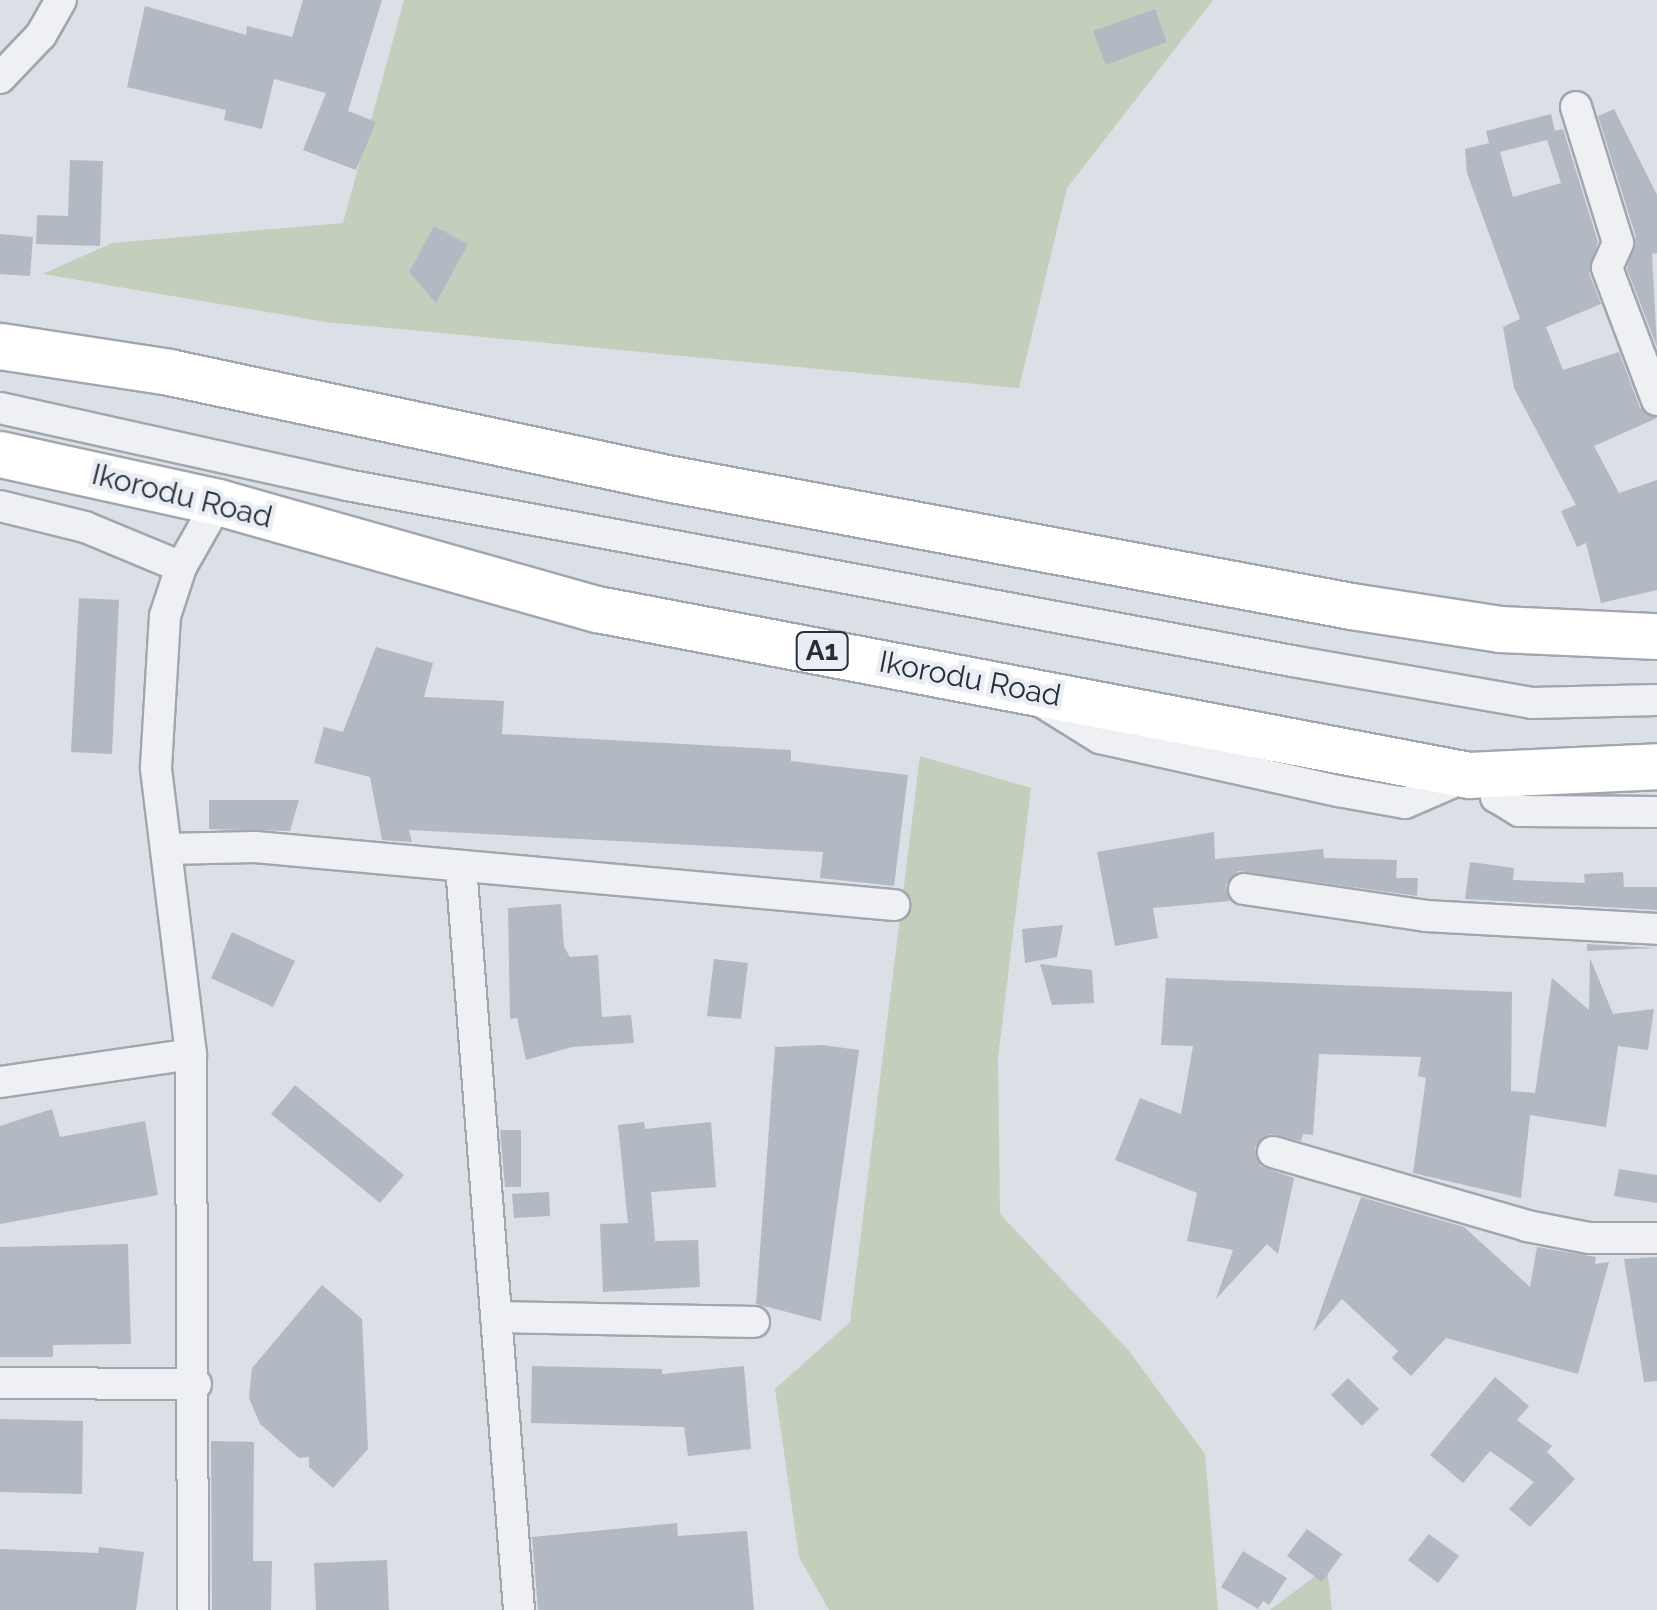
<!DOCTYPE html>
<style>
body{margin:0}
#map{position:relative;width:1657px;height:1610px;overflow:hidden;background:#dbdfe6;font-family:Raleway,sans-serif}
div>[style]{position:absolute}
.green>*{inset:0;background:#c1cfbc}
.building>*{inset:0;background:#b3b9c2}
.roads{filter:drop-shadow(2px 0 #a1a6af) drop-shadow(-2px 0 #a1a6af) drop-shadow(0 2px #a1a6af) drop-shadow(0 -2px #a1a6af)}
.minor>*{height:30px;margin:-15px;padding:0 15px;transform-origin:15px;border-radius:15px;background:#eef0f4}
.highway>*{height:45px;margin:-22.5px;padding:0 22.5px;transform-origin:22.5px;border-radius:22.5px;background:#fff}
span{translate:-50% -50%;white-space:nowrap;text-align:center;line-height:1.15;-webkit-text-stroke:9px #eaeef4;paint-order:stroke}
.shield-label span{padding:2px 8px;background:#eaeef4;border:2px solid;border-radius:8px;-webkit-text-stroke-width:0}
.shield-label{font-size:28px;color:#252e3b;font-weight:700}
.street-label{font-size:30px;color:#252e3b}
</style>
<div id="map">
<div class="green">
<i style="clip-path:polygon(404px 0,1213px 0,1067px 188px,1019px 388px,326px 322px,43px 274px,112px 243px,343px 223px)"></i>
<i style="clip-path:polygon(920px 756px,1031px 788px,998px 1057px,1000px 1214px,1129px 1351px,1205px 1454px,1218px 1610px,829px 1610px,799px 1557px,775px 1389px,850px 1322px)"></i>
<i style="clip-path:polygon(1327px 1567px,1332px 1610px,1270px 1610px)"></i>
</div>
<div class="building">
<i style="clip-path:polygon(303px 0,382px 0,348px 111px,376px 122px,356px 170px,303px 150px,326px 93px,274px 79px,262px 129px,224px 120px,226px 110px,127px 87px,145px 6px,246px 35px,247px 26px,292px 37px)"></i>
<i style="clip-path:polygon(1155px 9px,1167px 42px,1106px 65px,1093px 31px)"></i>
<i style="clip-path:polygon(1614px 109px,1657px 195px,1657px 253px,1652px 254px,1657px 347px,1627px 269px,1636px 237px,1598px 116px)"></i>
<i style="clip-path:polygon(evenodd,1551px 114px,1555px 131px,1563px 129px,1598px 242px,1589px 273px,1601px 304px,1546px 327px,1563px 370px,1619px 352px,1640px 408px,1657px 418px,1594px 446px,1619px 493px,1657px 480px,1657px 590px,1601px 603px,1586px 543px,1577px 547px,1561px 511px,1576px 505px,1514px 388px,1503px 327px,1520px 319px,1467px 173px,1465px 149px,1489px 143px,1486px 131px,1551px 114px,1547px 140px,1561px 183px,1513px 197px,1500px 152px,1547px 140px)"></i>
<i style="clip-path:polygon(70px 160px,103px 161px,100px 246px,36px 244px,37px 215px,68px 216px)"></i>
<i style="clip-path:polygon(434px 226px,468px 244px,436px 303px,409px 272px)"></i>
<i style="clip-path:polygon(0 234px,33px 237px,30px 276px,0 274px)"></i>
<i style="clip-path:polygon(79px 598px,119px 600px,112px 754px,71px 752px)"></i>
<i style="clip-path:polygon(376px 647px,433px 663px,424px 697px,504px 701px,502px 734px,791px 750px,791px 761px,908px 775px,894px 886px,820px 878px,823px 852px,409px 830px,412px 842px,382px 840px,370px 777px,314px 763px,324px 727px,343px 732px)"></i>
<i style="clip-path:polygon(209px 800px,299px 800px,290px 831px,209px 829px)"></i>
<i style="clip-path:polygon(1214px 832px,1215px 859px,1323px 849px,1324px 858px,1397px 860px,1396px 878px,1418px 878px,1417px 896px,1238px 871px,1226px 885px,1230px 901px,1153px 908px,1158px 938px,1115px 946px,1097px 852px)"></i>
<i style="clip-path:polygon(1470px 862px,1514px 868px,1513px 880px,1585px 883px,1584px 874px,1623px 872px,1624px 887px,1657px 887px,1657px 910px,1465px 899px)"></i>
<i style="clip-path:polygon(561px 904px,564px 947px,570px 957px,598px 955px,602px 1017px,631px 1015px,634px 1043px,572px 1047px,526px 1060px,517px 1018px,510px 1019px,508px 908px)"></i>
<i style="clip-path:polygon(1063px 925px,1057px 957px,1025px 963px,1022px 929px)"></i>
<i style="clip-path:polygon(232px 932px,295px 961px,273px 1007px,211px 978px)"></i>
<i style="clip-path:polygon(1587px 944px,1657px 948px,1587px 951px)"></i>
<i style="clip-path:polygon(1590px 958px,1613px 1014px,1654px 1009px,1648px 1050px,1618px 1046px,1606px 1127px,1530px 1115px,1521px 1198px,1413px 1173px,1426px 1078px,1418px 1076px,1421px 1057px,1319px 1054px,1313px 1135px,1303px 1134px,1301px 1141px,1270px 1134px,1255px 1148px,1260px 1166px,1294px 1178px,1278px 1254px,1267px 1244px,1216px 1299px,1233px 1250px,1187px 1241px,1197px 1193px,1115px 1160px,1140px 1098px,1181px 1114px,1193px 1046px,1161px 1045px,1166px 978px,1512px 992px,1511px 1091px,1535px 1093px,1552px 978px,1589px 1010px)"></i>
<i style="clip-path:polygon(714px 959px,748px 963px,741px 1019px,707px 1016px)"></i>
<i style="clip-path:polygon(1040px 964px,1092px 970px,1094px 1003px,1052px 1005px)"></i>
<i style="clip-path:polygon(822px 1045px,859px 1050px,821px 1321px,756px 1304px,775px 1047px)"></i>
<i style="clip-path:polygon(295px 1085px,404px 1175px,380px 1203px,271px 1114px)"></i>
<i style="clip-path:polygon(52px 1109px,60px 1137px,145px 1121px,158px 1195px,0 1224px,0 1126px)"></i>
<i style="clip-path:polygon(644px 1122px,645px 1129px,711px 1122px,716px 1187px,651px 1192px,655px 1241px,698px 1240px,700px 1287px,603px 1292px,600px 1224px,628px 1223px,618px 1125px)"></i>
<i style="clip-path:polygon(500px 1130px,521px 1130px,521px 1187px,505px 1187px)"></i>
<i style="clip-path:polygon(1619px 1169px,1657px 1175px,1657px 1203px,1614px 1196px)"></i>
<i style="clip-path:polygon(549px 1192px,550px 1216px,514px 1218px,512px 1194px)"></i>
<i style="clip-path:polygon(1361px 1197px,1464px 1227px,1530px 1287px,1537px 1247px,1596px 1257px,1595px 1264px,1609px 1262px,1578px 1374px,1446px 1338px,1411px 1376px,1392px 1358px,1398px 1351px,1342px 1299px,1313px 1332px)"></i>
<i style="clip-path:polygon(128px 1244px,131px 1344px,53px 1345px,53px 1357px,0 1357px,0 1247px)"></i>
<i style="clip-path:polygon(1657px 1257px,1657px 1381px,1644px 1382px,1624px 1259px)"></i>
<i style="clip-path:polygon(322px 1285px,362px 1319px,368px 1449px,333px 1488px,309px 1467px,309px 1457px,299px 1458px,260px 1424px,249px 1398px,252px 1368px)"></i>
<i style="clip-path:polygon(532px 1366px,662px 1369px,662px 1374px,744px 1366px,751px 1449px,688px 1456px,684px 1427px,531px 1423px)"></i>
<i style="clip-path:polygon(1495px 1377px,1529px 1406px,1517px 1420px,1552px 1446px,1547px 1452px,1575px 1479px,1530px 1527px,1509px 1509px,1534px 1482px,1490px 1451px,1463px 1483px,1430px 1455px)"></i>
<i style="clip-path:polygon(1348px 1378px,1379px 1409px,1362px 1426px,1331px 1395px)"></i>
<i style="clip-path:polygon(0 1419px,83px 1421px,82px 1494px,0 1492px)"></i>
<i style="clip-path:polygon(211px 1441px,254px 1442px,253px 1561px,272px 1561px,271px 1610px,212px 1610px)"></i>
<i style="clip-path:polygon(677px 1523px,678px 1536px,747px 1531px,754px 1610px,538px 1610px,532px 1537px)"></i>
<i style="clip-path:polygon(1307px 1529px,1342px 1554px,1322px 1582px,1287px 1556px)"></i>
<i style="clip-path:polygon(1429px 1534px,1459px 1556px,1438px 1583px,1408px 1560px)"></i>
<i style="clip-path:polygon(99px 1547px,144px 1552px,136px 1610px,0 1610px,0 1549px,98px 1553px)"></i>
<i style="clip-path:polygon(1243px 1551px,1287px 1578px,1269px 1605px,1263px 1601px,1258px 1609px,1221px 1587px)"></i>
<i style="clip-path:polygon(387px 1560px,389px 1610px,316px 1610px,314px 1563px)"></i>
</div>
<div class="roads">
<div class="minor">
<i style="left:0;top:78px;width:59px;rotate:-46.4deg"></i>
<i style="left:41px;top:35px;width:40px;rotate:-60.3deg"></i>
<i style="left:1576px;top:107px;width:142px;rotate:72.8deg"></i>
<i style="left:1618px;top:243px;width:27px;rotate:114deg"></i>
<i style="left:1607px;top:268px;width:141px;rotate:69.3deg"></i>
<i style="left:0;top:408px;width:355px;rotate:12.5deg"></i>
<i style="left:347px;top:485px;width:961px;rotate:10.55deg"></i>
<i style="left:1292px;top:661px;width:244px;rotate:9.9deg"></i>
<i style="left:1532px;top:703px;width:125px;rotate:-1.4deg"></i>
<i style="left:0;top:506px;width:88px;rotate:13.9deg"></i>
<i style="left:85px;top:527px;width:104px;rotate:22.6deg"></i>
<i style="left:1037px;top:699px;width:74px;rotate:31.8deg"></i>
<i style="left:1100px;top:738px;width:244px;rotate:12.6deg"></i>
<i style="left:1338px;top:791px;width:68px;rotate:10.2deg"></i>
<i style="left:1405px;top:803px;width:68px;rotate:-23.5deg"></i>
<i style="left:1491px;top:773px;width:25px;rotate:78deg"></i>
<i style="left:1496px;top:797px;width:27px;rotate:31deg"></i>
<i style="left:1519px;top:811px;width:138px;rotate:0.4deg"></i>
<i style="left:166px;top:849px;width:89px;rotate:-1.3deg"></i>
<i style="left:255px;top:847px;width:642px;rotate:5.19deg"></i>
<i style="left:461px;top:866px;width:746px;rotate:85.54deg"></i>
<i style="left:1244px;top:889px;width:184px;rotate:8.4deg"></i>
<i style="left:1426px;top:916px;width:231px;rotate:3.2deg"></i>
<i style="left:0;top:1082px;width:193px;rotate:-8.3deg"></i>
<i style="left:1273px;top:1152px;width:265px;rotate:16.2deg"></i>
<i style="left:1527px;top:1226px;width:63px;rotate:11deg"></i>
<i style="left:1589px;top:1238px;width:68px"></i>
<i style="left:496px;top:1317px;width:258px;rotate:1.1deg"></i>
<i style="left:0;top:1383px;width:196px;rotate:0.3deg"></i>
<i style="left:193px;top:1610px;width:556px;rotate:-90.21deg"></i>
<i style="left:191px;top:1054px;width:289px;rotate:-97deg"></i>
<i style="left:156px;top:767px;width:151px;rotate:-86.6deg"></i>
<i style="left:165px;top:616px;width:52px;rotate:-71.9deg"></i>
<i style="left:181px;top:567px;width:75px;rotate:-60.4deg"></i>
</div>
<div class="highway">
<i style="left:0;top:346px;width:171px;rotate:8.7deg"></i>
<i style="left:169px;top:372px;width:509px;rotate:12.02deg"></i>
<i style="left:667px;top:478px;width:696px;rotate:10.6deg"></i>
<i style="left:1351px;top:606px;width:151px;rotate:8.8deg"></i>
<i style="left:1500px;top:629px;width:157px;rotate:2.6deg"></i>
<i style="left:0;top:454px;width:223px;rotate:12.4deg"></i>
<i style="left:218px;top:502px;width:394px;rotate:15.8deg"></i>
<i style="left:597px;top:609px;width:888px;rotate:10.78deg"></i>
<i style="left:1469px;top:775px;width:188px;rotate:-2.7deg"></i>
</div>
</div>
<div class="shield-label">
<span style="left:822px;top:651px">A1</span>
</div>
<div class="street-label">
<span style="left:182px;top:496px;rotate:14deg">Ikorodu Road</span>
<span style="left:970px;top:679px;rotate:11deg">Ikorodu Road</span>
</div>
</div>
